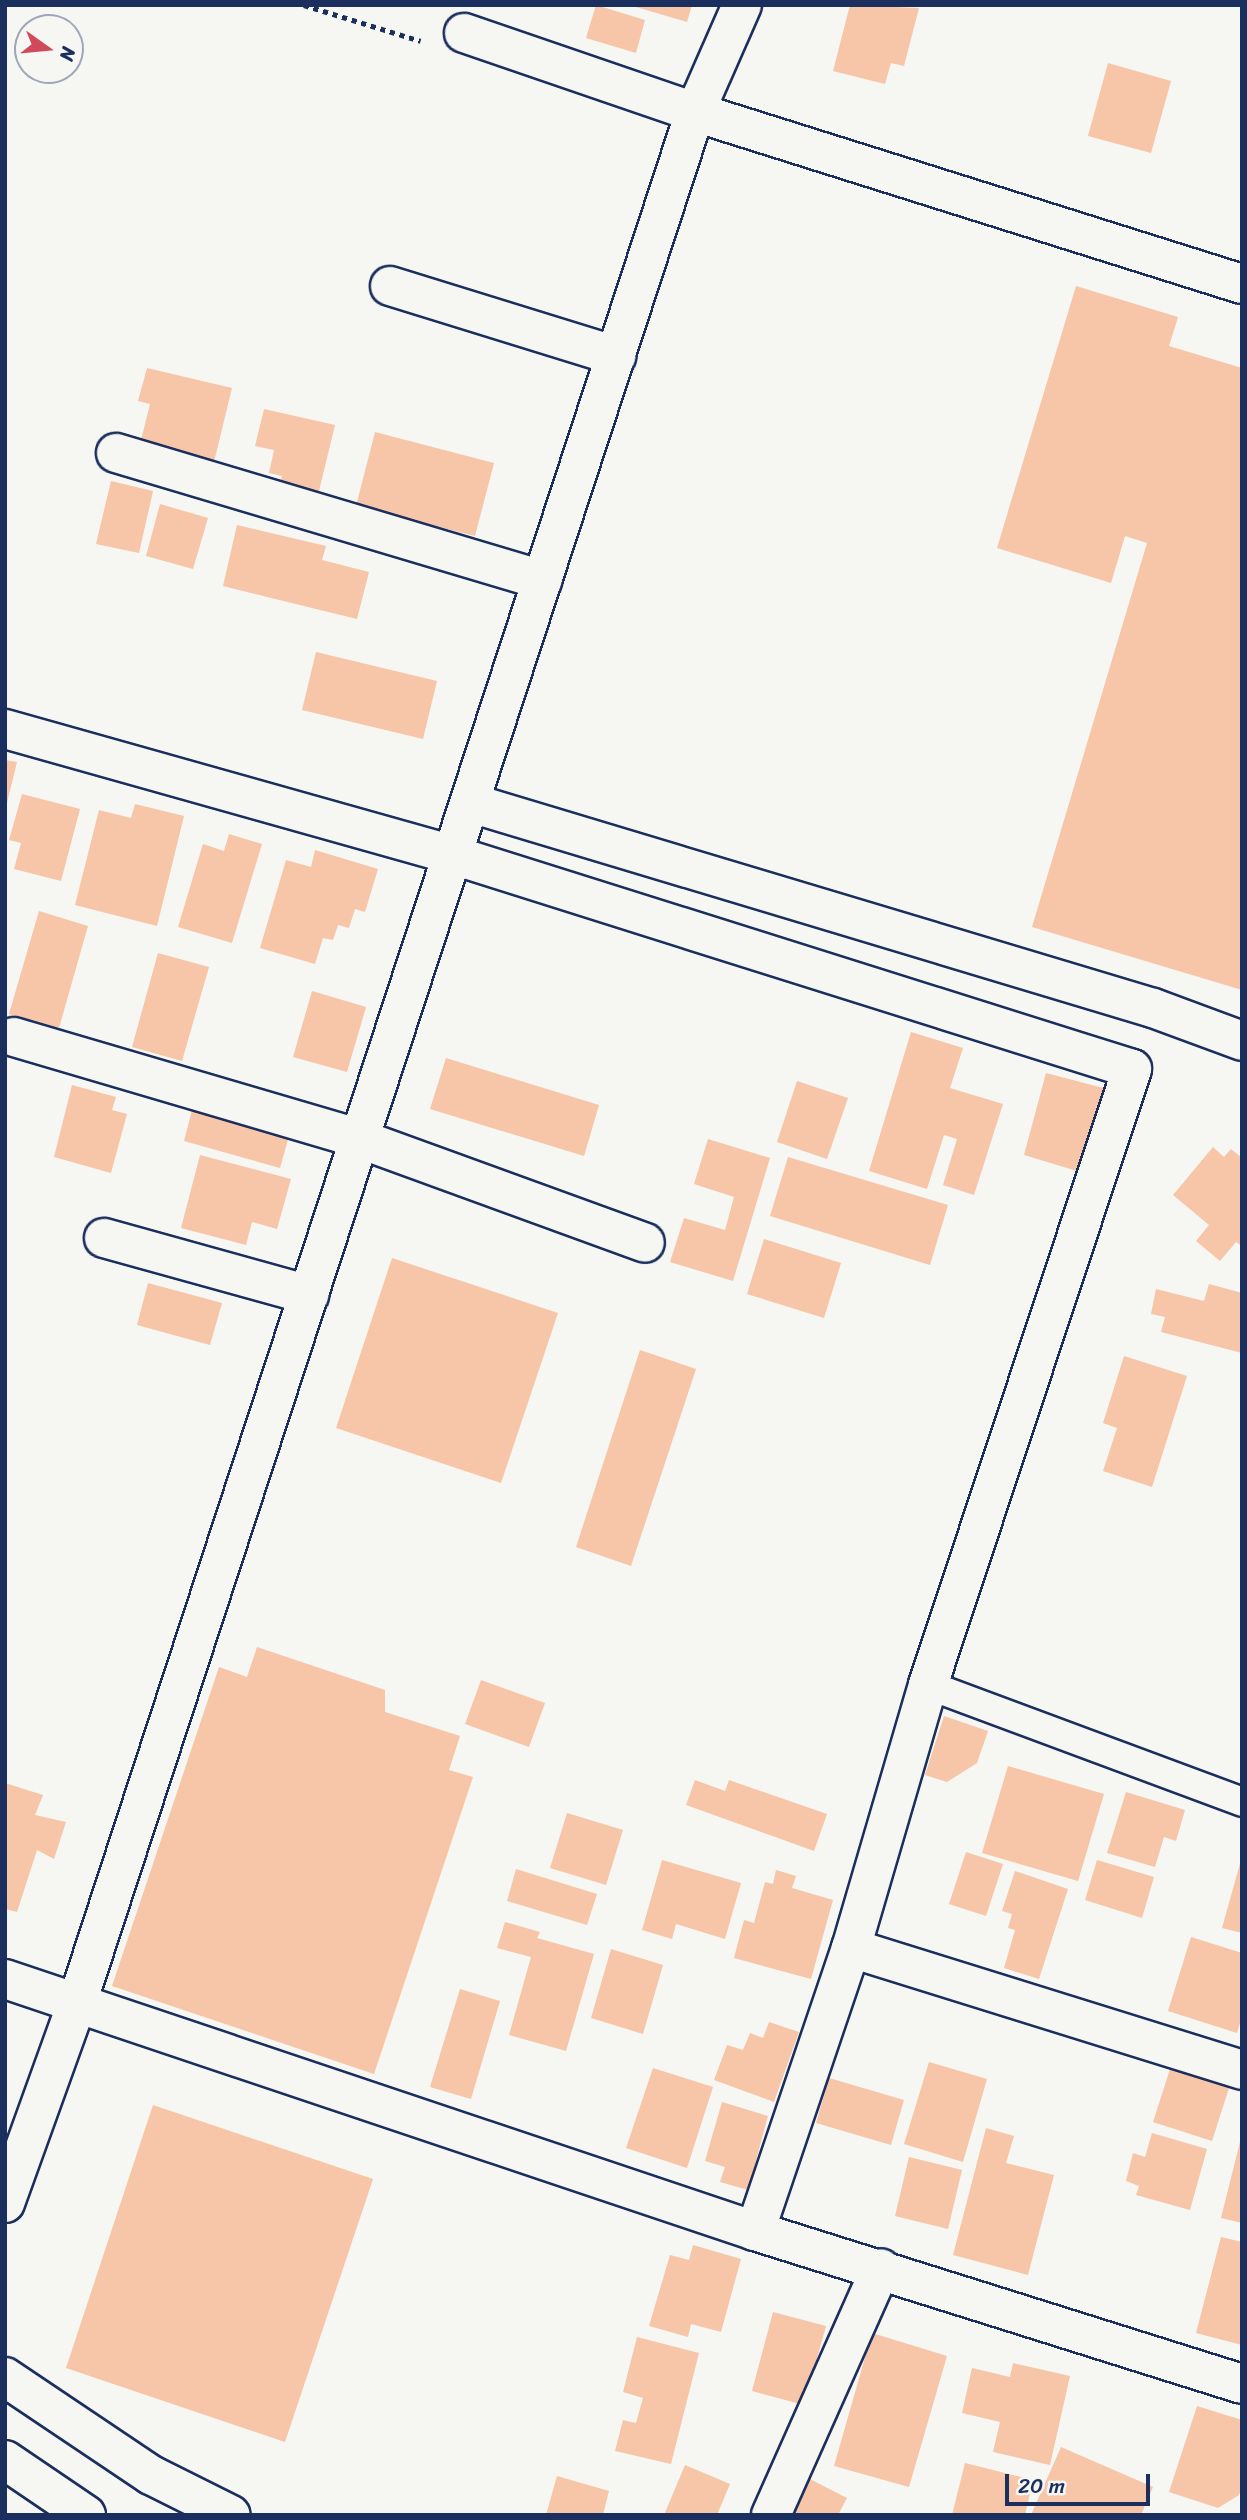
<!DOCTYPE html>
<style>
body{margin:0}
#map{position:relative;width:1247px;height:2520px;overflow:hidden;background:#f6f6f2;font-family:Sriracha,sans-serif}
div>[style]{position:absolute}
.building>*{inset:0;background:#f7c5a7}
.path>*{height:4.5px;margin-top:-2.25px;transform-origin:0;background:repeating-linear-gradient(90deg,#1b2f5e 0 5px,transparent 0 10px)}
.roads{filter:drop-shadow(2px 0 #1b2f5e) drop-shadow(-2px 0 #1b2f5e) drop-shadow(0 2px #1b2f5e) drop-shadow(0 -2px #1b2f5e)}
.lane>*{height:28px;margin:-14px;padding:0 14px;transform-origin:14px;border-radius:14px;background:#f6f6f2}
.street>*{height:38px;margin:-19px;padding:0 19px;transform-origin:19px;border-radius:19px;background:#f6f6f2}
.secondary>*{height:38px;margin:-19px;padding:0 19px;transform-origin:19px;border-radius:19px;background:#f6f6f2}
span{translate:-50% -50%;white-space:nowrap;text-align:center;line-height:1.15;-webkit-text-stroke:5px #f6f6f2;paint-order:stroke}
.frame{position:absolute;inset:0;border:7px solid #1b2f5e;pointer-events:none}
.north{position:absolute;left:14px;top:14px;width:70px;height:70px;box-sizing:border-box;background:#f6f6f2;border:2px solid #9ea6b7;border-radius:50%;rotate:105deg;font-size:19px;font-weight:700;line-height:28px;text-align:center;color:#1b2f5e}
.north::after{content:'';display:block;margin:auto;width:24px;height:32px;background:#d1495b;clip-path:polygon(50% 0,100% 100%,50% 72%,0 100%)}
.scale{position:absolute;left:1005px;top:2474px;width:145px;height:32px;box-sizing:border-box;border:4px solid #1b2f5e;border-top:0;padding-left:9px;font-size:21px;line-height:24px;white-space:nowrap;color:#1b2f5e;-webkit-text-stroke:5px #f6f6f2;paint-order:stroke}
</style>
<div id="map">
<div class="building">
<i style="clip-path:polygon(596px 5px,645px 20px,636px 53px,586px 38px)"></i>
<i style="clip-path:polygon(629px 5px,692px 5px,687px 22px)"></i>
<i style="clip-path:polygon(850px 5px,919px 8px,904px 66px,891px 63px,885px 84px,833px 71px)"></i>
<i style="clip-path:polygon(1108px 63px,1171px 81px,1151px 153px,1088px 136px)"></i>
<i style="clip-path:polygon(1076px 286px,1178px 317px,1169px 346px,1242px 368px,1242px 990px,1032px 927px,1147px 543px,1125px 536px,1111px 583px,997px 548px)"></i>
<i style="clip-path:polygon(147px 368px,232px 388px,214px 462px,140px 444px,150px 404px,138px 401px)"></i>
<i style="clip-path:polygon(264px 409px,335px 425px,318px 495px,279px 486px,282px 476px,269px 473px,274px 450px,255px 446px)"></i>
<i style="clip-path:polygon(375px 432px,494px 463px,475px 536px,356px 506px)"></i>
<i style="clip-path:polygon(111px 481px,153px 491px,139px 553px,96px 544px)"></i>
<i style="clip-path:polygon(160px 504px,208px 518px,193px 569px,146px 556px)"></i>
<i style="clip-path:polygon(237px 525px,326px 546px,322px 560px,369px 572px,357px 619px,223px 586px)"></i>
<i style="clip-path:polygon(316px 652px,437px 681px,423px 739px,302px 710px)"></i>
<i style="clip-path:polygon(5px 760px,17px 762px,6px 807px,5px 807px)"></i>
<i style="clip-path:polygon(22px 794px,80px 809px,61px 881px,14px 869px,21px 843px,9px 840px)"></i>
<i style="clip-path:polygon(135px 804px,184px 816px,157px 926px,75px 905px,99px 810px,131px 818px)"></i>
<i style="clip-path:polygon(229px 834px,262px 844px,232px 943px,178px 927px,203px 844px,224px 851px)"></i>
<i style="clip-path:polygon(315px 850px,378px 869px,365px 912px,355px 909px,349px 928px,338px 925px,333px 940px,323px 938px,315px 964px,260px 948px,286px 860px,311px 867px)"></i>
<i style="clip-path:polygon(39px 911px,88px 926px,59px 1028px,9px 1014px)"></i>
<i style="clip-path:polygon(158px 953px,209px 967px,182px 1061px,132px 1047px)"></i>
<i style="clip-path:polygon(312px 991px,366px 1007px,347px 1072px,293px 1057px)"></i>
<i style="clip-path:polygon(911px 1032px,963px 1048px,950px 1088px,1003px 1104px,974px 1195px,943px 1185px,957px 1139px,944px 1135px,927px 1189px,869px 1171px)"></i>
<i style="clip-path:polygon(446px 1058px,599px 1105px,584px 1156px,430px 1109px)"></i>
<i style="clip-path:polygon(1046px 1073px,1107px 1089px,1077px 1171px,1024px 1155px)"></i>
<i style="clip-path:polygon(797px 1081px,848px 1098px,827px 1159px,777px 1142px)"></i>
<i style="clip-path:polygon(72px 1085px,116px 1097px,112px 1110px,127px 1114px,111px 1173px,54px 1157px)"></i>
<i style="clip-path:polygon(192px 1110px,289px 1136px,280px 1168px,184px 1141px)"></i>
<i style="clip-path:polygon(708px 1139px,770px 1158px,733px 1281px,670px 1262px,684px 1218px,725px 1230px,734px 1197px,694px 1184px)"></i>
<i style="clip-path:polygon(1213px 1147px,1224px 1157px,1231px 1149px,1242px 1158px,1242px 1246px,1236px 1242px,1220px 1261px,1196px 1241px,1209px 1225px,1173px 1195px)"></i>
<i style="clip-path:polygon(200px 1155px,291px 1179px,277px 1229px,252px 1222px,246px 1245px,181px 1228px)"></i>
<i style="clip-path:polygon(788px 1157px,948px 1205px,930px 1265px,770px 1216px)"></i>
<i style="clip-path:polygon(764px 1239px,841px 1263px,824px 1318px,747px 1294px)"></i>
<i style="clip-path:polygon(392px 1258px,558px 1313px,501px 1483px,336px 1428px)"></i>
<i style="clip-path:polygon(148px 1283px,222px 1303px,210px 1345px,137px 1325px)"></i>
<i style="clip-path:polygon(1209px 1284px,1242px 1293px,1242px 1353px,1161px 1332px,1165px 1317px,1151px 1314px,1156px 1289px,1204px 1301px)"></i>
<i style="clip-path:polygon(640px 1350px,696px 1369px,631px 1566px,576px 1547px)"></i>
<i style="clip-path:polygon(1124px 1356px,1187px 1376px,1152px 1487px,1103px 1471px,1117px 1428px,1103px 1423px)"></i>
<i style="clip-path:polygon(257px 1647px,385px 1690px,385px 1712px,460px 1736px,449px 1770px,473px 1777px,374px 2074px,112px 1986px,219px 1667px,247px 1677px)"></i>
<i style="clip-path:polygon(481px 1680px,545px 1703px,529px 1747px,465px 1724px)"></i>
<i style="clip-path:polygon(944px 1716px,988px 1731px,977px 1763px,947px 1782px,925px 1775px)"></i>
<i style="clip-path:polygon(1008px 1766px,1104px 1794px,1078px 1881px,982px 1853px)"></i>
<i style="clip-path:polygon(695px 1780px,725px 1791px,729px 1780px,827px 1814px,814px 1851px,686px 1805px)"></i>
<i style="clip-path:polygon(5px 1783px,43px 1795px,35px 1815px,66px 1822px,54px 1859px,37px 1850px,17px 1912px,5px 1909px)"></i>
<i style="clip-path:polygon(1126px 1792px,1185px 1810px,1176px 1841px,1164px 1837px,1155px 1867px,1107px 1853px)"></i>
<i style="clip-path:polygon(567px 1813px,623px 1830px,606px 1885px,550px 1868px)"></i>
<i style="clip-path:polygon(966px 1852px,1003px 1864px,986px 1916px,949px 1904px)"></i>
<i style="clip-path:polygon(662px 1860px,741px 1883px,725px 1939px,676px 1924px,672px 1939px,642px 1930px)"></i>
<i style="clip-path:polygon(1097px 1860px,1154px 1877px,1142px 1918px,1085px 1900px)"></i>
<i style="clip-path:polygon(1241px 1860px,1242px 1860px,1242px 1933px,1222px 1928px)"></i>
<i style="clip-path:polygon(516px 1869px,597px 1894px,587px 1925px,507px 1901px)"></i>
<i style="clip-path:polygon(776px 1870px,796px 1876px,792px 1888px,833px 1900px,811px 1979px,734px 1958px,744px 1920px,754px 1923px,765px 1882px,773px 1884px)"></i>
<i style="clip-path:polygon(1015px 1871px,1068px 1889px,1039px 1979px,1004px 1968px,1015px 1930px,1008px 1928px,1012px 1914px,1002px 1911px)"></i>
<i style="clip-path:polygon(505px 1922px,540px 1932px,537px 1938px,594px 1954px,566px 2051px,509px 2035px,531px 1957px,497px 1948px)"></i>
<i style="clip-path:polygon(1191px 1937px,1242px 1953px,1242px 2016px,1237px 2033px,1168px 2011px)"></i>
<i style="clip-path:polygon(611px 1949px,663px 1965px,643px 2034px,591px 2018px)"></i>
<i style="clip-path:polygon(460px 1989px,500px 2001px,471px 2099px,430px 2087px)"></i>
<i style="clip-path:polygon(769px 2022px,799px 2032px,774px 2102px,714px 2080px,727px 2045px,743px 2050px,750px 2033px,763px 2038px)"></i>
<i style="clip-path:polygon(929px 2062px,987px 2079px,963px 2162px,904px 2144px)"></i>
<i style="clip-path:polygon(653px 2068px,713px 2087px,687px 2168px,626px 2148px)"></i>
<i style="clip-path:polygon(1170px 2069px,1229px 2088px,1212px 2141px,1153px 2122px)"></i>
<i style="clip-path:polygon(829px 2078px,904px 2100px,891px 2145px,816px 2123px)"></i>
<i style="clip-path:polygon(722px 2102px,768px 2116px,748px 2190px,720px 2182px,725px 2167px,705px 2161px)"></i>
<i style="clip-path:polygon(153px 2105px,373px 2179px,285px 2442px,66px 2368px)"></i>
<i style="clip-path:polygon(986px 2128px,1014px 2136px,1006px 2163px,1054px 2175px,1028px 2275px,953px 2255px)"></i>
<i style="clip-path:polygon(1152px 2133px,1207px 2149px,1190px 2210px,1136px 2195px,1139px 2186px,1126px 2181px,1133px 2153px,1145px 2157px)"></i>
<i style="clip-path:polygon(1241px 2138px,1242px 2138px,1242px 2223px,1221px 2218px)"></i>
<i style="clip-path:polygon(909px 2157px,962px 2170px,948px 2229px,895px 2216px)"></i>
<i style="clip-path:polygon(1221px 2237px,1242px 2242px,1242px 2345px,1196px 2333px)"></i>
<i style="clip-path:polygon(693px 2245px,741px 2259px,721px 2332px,691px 2324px,688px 2337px,649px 2326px,670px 2255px,689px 2260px)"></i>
<i style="clip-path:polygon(773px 2312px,826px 2326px,804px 2405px,752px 2391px)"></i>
<i style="clip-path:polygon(872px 2333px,947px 2356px,909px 2487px,834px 2466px)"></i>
<i style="clip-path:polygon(637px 2337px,699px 2353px,671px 2464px,615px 2451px,623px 2420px,636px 2423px,643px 2398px,623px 2392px)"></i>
<i style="clip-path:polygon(1013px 2363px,1070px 2376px,1050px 2465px,993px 2452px,1000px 2422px,962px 2413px,972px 2368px,1010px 2377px)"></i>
<i style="clip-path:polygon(1197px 2406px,1242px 2420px,1242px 2486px,1239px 2495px,1218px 2508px,1169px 2492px)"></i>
<i style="clip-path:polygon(1061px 2447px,1153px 2487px,1141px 2515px,1031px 2515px)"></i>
<i style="clip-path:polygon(965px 2463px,1033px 2480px,1025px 2515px,952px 2515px)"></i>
<i style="clip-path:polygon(685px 2465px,730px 2484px,717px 2515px,664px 2515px)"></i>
<i style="clip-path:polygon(557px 2476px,609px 2491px,603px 2515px,546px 2515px)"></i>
<i style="clip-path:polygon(804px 2476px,847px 2498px,838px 2515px,784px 2515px)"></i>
</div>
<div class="path">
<i style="left:304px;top:5px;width:122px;rotate:17.1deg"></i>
</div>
<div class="roads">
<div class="lane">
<i style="left:928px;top:1685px;width:335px;rotate:20.4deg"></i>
</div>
<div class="street">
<i style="left:464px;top:33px;width:244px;rotate:18.9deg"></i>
<i style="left:390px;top:286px;width:237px;rotate:17.2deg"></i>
<i style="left:116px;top:453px;width:445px;rotate:16.6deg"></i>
<i style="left:5px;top:729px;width:465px;rotate:15.7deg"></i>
<i style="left:453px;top:855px;width:712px;rotate:17.49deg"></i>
<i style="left:1132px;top:1069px;width:649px;rotate:108.32deg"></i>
<i style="left:928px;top:1685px;width:274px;rotate:106.3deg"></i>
<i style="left:851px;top:1948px;width:299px;rotate:108.7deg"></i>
<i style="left:471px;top:803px;width:712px;rotate:16.73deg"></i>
<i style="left:1153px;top:1008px;width:95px;rotate:20.3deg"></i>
<i style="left:14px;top:1037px;width:361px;rotate:16.4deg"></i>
<i style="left:360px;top:1139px;width:303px;rotate:20deg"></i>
<i style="left:104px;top:1238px;width:213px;rotate:15.5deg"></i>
<i style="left:851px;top:1948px;width:410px;rotate:17.3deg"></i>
<i style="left:5px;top:1979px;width:791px;rotate:18.57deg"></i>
<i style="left:755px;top:2231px;width:510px;rotate:17.44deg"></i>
<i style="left:5px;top:2203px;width:213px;rotate:-70.2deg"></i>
<i style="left:5px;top:2377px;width:176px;rotate:33.9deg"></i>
<i style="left:151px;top:2475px;width:89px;rotate:26.6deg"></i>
<i style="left:771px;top:2515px;width:270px;rotate:-66deg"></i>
</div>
<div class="secondary">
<i style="left:695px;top:112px;width:573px;rotate:17.46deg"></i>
<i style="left:77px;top:2003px;width:1989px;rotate:-71.9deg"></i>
<i style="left:695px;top:112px;width:117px;rotate:-66.3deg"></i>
<i style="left:5px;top:2460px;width:98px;rotate:34.2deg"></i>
</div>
</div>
<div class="frame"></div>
<div class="north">N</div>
<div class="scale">20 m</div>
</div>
